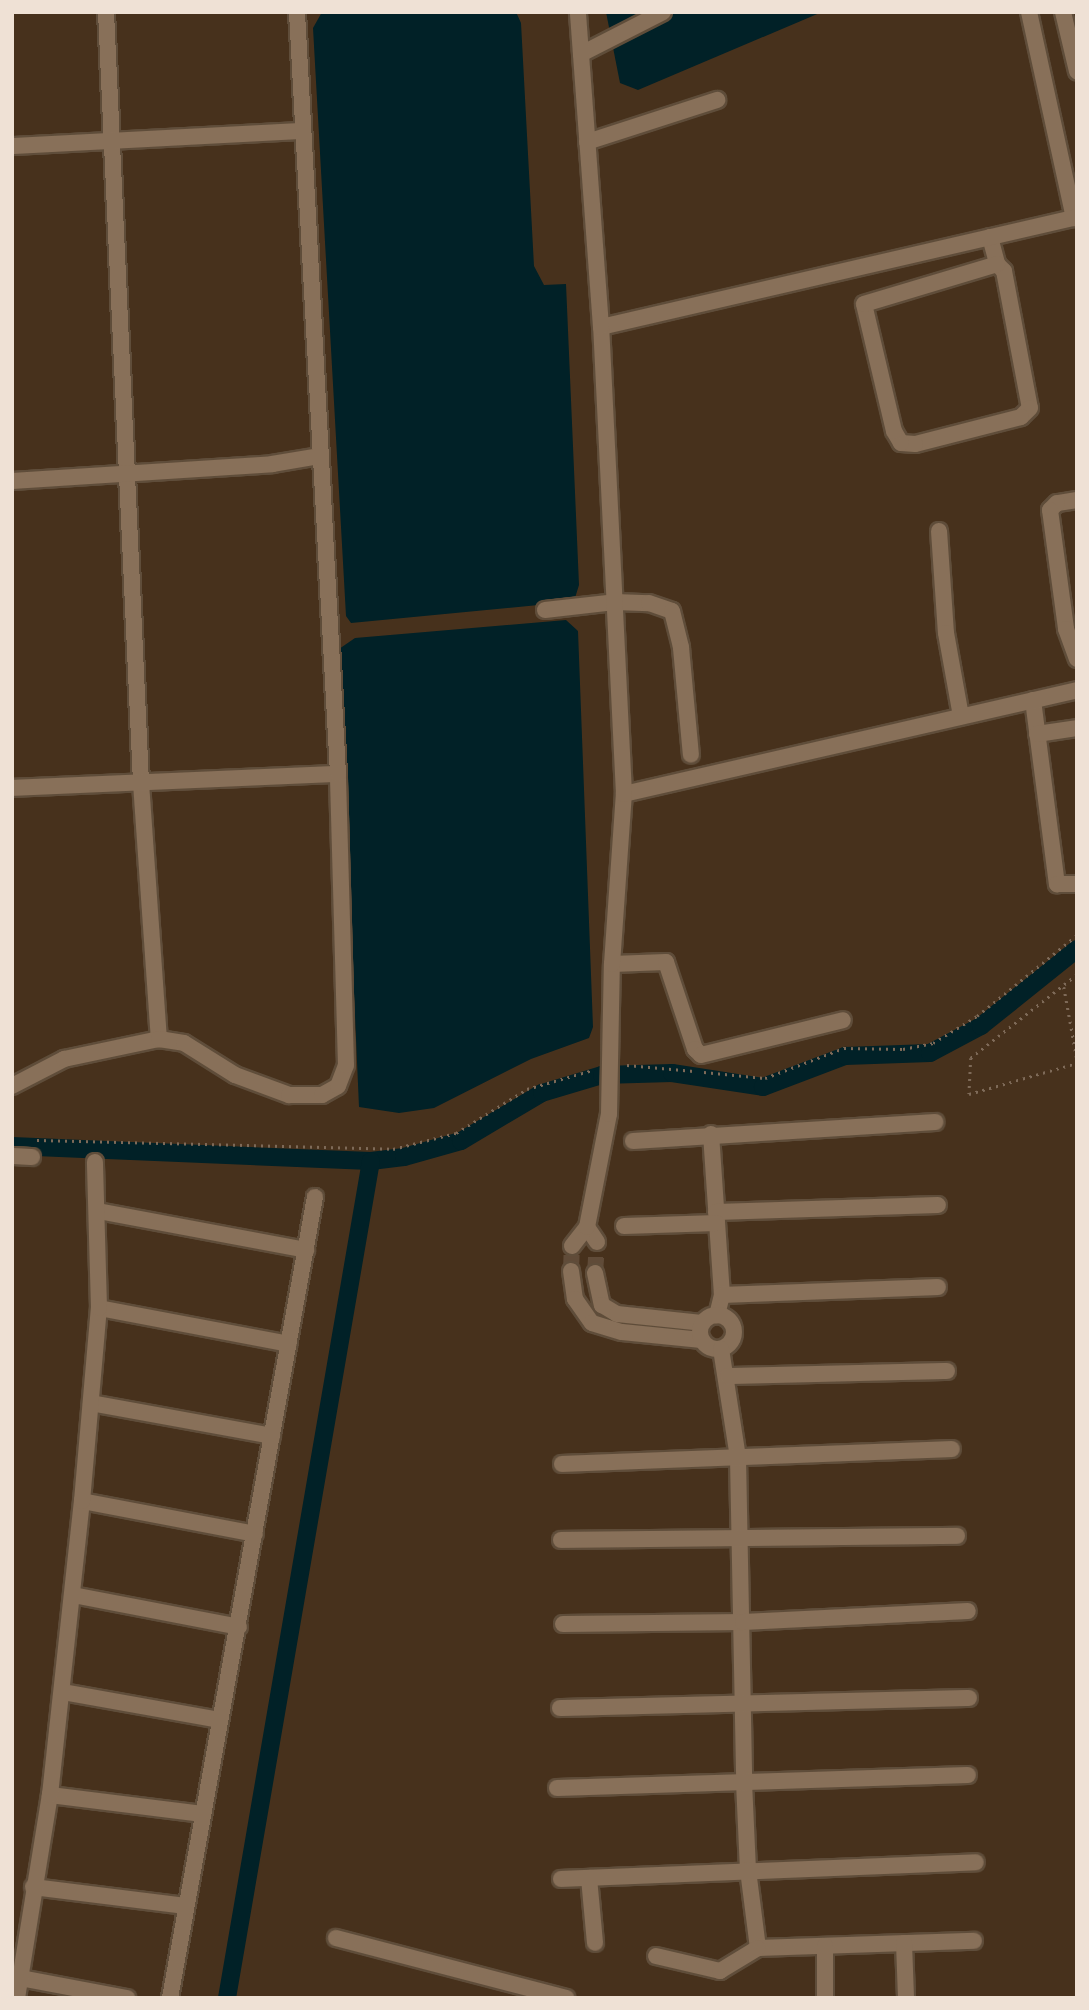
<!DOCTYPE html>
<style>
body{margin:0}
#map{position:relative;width:1089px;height:2010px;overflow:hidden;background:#47311c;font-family:"Fira Sans Condensed",sans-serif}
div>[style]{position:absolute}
.water>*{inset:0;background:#012127}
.canal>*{height:18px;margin:-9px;padding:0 9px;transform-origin:9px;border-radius:9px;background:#012127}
.minor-tunnel>*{height:16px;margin-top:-8px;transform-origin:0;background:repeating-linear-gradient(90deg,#604b38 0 16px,transparent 0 24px)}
.path>*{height:2.5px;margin-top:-1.25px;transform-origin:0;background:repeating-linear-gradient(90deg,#7e6a58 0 2px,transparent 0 7px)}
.roads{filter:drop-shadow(2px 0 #5f4d3a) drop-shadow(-2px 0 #5f4d3a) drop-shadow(0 2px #5f4d3a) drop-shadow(0 -2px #5f4d3a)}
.minor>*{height:16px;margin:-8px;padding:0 8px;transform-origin:8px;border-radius:8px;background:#887059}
.minor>.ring{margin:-8px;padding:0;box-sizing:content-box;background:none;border:16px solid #887059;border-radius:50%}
span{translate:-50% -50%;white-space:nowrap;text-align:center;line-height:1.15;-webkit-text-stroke:7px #3c2712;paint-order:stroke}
.frame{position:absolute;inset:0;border:14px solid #efe1d5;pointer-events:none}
</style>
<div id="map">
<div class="water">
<i style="clip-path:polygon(322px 12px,516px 12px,521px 23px,534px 266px,544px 285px,566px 284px,579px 585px,575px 598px,569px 602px,351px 623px,346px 616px,313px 28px)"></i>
<i style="clip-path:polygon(606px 12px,822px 12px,638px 90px,620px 83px)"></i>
<i style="clip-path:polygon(566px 620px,578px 631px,593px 1027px,589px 1038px,531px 1059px,434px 1108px,399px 1113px,359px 1107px,339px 649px,355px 638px)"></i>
</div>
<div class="canal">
<i style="left:12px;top:1146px;width:359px;rotate:2.4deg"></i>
<i style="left:371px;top:1161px;width:33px;rotate:-7deg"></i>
<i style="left:404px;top:1157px;width:59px;rotate:-15.7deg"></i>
<i style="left:461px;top:1141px;width:94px;rotate:-30.7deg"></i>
<i style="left:542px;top:1093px;width:63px;rotate:-16.7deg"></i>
<i style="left:602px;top:1075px;width:70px;rotate:-1.6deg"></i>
<i style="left:672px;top:1073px;width:92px;rotate:8.7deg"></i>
<i style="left:763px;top:1087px;width:88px;rotate:-20.7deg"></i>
<i style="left:845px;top:1056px;width:85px;rotate:-2deg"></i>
<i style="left:930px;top:1053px;width:58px;rotate:-27.9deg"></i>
<i style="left:981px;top:1026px;width:123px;rotate:-38.7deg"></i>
<i style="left:227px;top:1998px;width:849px;rotate:-80.24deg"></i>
</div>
<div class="minor-tunnel">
<i style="left:571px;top:1271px;width:25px;rotate:-88deg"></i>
<i style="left:595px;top:1273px;width:31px;rotate:-86deg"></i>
</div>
<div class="path">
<i style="left:1077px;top:975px;width:135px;rotate:141.9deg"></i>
<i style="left:971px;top:1058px;width:36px;rotate:93deg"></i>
<i style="left:969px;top:1094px;width:112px;rotate:-16deg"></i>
<i style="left:1064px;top:987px;width:73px;rotate:79.8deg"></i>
<i style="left:627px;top:1065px;width:67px;rotate:5.1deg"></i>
<i style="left:704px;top:1072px;width:61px;rotate:5.6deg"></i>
<i style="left:765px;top:1078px;width:85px;rotate:-20.8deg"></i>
<i style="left:844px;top:1048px;width:59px;rotate:1deg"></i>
<i style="left:903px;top:1049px;width:31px;rotate:-11deg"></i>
<i style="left:933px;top:1043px;width:52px;rotate:-31.5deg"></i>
<i style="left:977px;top:1016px;width:129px;rotate:-39deg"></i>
<i style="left:37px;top:1140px;width:356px;rotate:1.4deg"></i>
<i style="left:393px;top:1149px;width:65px;rotate:-14.3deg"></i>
<i style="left:456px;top:1133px;width:84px;rotate:-31.8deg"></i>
<i style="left:527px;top:1089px;width:69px;rotate:-16.1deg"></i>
</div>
<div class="roads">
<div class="minor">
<i style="left:106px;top:12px;width:772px;rotate:87.4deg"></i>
<i style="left:141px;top:783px;width:257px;rotate:86deg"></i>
<i style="left:1029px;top:12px;width:211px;rotate:77.7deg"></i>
<i style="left:1063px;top:12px;width:61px;rotate:76.7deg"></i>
<i style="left:581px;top:54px;width:92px;rotate:-27.1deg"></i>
<i style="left:587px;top:142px;width:137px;rotate:-17.9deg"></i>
<i style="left:12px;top:146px;width:290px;rotate:-3deg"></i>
<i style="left:990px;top:237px;width:28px;rotate:75deg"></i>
<i style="left:997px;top:264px;width:10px;rotate:45deg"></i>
<i style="left:1004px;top:271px;width:139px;rotate:79.3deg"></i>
<i style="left:1030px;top:408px;width:13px;rotate:135deg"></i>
<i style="left:1021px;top:417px;width:109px;rotate:165.7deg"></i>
<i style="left:915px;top:444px;width:14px;rotate:-176deg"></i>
<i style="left:901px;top:443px;width:14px;rotate:-120deg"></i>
<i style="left:894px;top:431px;width:130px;rotate:-103.3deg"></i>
<i style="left:864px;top:304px;width:139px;rotate:-16.7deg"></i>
<i style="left:601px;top:327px;width:489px;rotate:-13deg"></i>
<i style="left:12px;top:481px;width:261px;rotate:-3.7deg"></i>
<i style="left:272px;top:464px;width:49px;rotate:-9.5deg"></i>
<i style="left:1077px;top:500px;width:20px;rotate:171deg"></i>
<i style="left:1057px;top:503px;width:10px;rotate:135deg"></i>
<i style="left:1050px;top:510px;width:120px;rotate:82.3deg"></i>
<i style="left:1066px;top:629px;width:32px;rotate:70deg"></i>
<i style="left:939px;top:531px;width:102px;rotate:86.1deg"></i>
<i style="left:946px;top:633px;width:84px;rotate:79.8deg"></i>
<i style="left:545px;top:610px;width:70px;rotate:-6.5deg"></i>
<i style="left:615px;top:602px;width:34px;rotate:2deg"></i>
<i style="left:649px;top:603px;width:24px;rotate:19deg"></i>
<i style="left:672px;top:611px;width:38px;rotate:76deg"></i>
<i style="left:681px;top:648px;width:107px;rotate:84.7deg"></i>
<i style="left:1033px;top:700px;width:186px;rotate:82.6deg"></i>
<i style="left:1057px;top:884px;width:20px"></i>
<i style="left:1037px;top:734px;width:40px;rotate:-8.5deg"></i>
<i style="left:12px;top:788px;width:326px;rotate:-2.5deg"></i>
<i style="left:624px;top:794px;width:465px;rotate:-12.9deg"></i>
<i style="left:612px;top:964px;width:54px;rotate:-2.1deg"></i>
<i style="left:666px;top:962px;width:92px;rotate:71.6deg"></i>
<i style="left:695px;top:1049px;width:8px;rotate:45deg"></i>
<i style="left:701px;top:1055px;width:146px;rotate:-13.8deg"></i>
<i style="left:12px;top:1086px;width:59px;rotate:-27.4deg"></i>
<i style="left:64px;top:1059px;width:97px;rotate:-11.9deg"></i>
<i style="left:159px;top:1039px;width:25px;rotate:9deg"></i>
<i style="left:184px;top:1043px;width:60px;rotate:32.1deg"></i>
<i style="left:235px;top:1075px;width:58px;rotate:20.3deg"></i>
<i style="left:289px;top:1095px;width:33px"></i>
<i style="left:322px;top:1095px;width:18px;rotate:-29deg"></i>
<i style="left:338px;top:1086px;width:22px;rotate:-69deg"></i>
<i style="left:346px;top:1065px;width:291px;rotate:-91.6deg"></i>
<i style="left:338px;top:774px;width:763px;rotate:-93.08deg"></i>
<i style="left:711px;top:1134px;width:161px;rotate:86.1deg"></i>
<i style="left:722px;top:1295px;width:21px;rotate:104deg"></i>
<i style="left:633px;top:1141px;width:303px;rotate:-3.6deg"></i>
<i style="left:12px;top:1156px;width:20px;rotate:3deg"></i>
<i style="left:98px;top:1211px;width:212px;rotate:10.6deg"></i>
<i style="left:716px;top:1212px;width:222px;rotate:-1.8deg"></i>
<i style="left:624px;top:1226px;width:93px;rotate:-1.8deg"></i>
<i style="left:587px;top:1227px;width:18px;rotate:56deg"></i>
<i style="left:572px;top:1246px;width:24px;rotate:-52deg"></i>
<i style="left:587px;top:1227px;width:115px;rotate:-79deg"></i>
<i style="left:609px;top:1114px;width:150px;rotate:-88.9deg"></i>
<i style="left:612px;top:964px;width:170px;rotate:-86deg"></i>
<i style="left:624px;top:794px;width:468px;rotate:-92.8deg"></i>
<i style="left:601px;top:327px;width:316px;rotate:-94.2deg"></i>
<i style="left:571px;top:1271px;width:28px;rotate:82deg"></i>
<i style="left:575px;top:1299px;width:29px;rotate:55deg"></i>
<i style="left:592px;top:1323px;width:31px;rotate:17deg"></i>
<i style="left:622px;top:1332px;width:80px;rotate:5.7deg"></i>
<i style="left:595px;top:1273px;width:33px;rotate:78deg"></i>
<i style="left:602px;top:1305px;width:17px;rotate:31deg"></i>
<i style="left:617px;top:1314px;width:85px;rotate:6deg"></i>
<i style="left:722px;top:1295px;width:216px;rotate:-2.1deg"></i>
<i style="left:99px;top:1308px;width:193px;rotate:10.7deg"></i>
<i class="ring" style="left:700px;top:1315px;width:18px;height:18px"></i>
<i style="left:721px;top:1349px;width:110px;rotate:81.1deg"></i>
<i style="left:738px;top:1458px;width:324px;rotate:88.9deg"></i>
<i style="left:744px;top:1782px;width:88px;rotate:87.4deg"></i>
<i style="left:748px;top:1870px;width:79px;rotate:82.7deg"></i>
<i style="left:758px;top:1948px;width:216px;rotate:-1.9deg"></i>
<i style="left:728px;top:1376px;width:219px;rotate:-1.3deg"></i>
<i style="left:91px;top:1403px;width:184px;rotate:10.3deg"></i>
<i style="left:562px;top:1464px;width:390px;rotate:-2.2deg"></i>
<i style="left:82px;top:1501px;width:176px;rotate:10.8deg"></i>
<i style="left:561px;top:1540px;width:396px;rotate:-0.6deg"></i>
<i style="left:73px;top:1595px;width:169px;rotate:10.9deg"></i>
<i style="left:563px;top:1624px;width:180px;rotate:-0.6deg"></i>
<i style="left:743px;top:1622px;width:225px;rotate:-2.8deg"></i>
<i style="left:63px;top:1692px;width:159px;rotate:10.1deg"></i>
<i style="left:560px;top:1708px;width:409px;rotate:-1.4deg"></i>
<i style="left:557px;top:1788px;width:411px;rotate:-1.8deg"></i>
<i style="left:50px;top:1795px;width:154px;rotate:7.1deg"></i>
<i style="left:589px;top:1878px;width:65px;rotate:84.7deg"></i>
<i style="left:561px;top:1879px;width:415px;rotate:-2.3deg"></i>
<i style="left:33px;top:1887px;width:154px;rotate:7.1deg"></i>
<i style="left:336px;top:1938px;width:238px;rotate:14.6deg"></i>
<i style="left:904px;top:1943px;width:55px;rotate:87.9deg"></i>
<i style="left:825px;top:1946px;width:52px;rotate:90deg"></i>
<i style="left:656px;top:1956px;width:66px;rotate:13.2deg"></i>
<i style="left:720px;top:1971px;width:44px;rotate:-31.2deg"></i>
<i style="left:21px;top:1978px;width:108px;rotate:10.7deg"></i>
<i style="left:17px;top:1998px;width:206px;rotate:-80.8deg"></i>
<i style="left:50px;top:1795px;width:296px;rotate:-83.8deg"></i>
<i style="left:82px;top:1501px;width:194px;rotate:-85deg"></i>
<i style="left:99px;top:1308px;width:146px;rotate:-91.6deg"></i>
<i style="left:170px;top:1998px;width:814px;rotate:-79.74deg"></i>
</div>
</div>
<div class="frame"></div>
</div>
